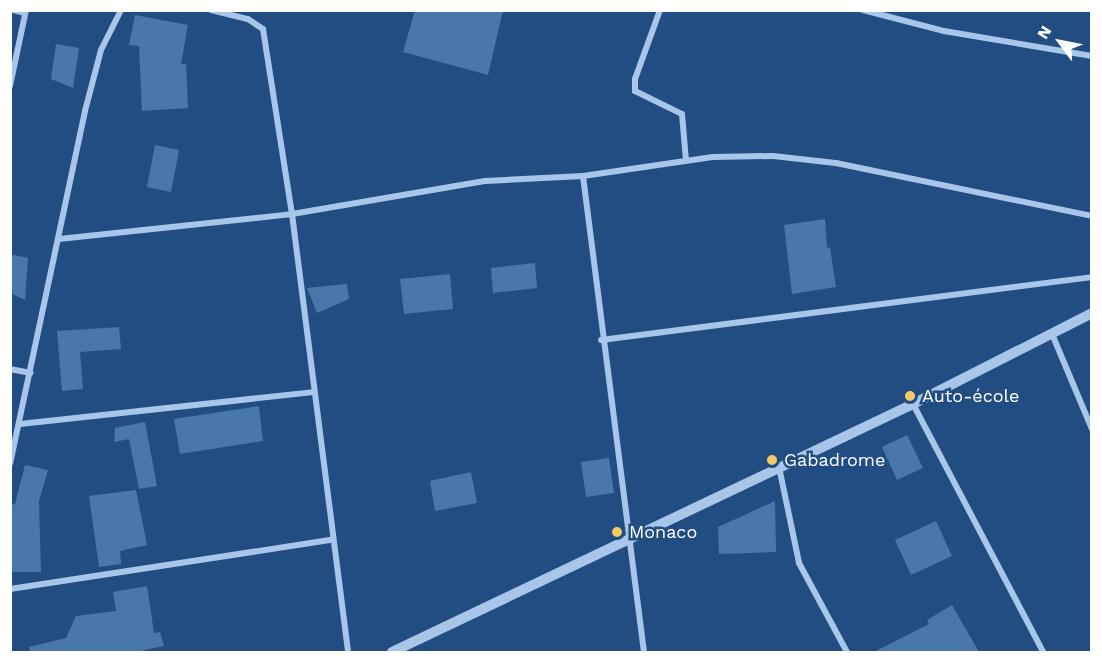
<!DOCTYPE html>
<meta charset="utf-8">
<style>
body{margin:0}
#map{position:relative;width:1102px;height:663px;overflow:hidden;background:#214d83;font-family:"Work Sans",sans-serif}
div>[style]{position:absolute}
.building>*{inset:0;background:#4977ab}
.minor>*{height:6px;margin:-3px;padding:0 3px;transform-origin:3px;border-radius:3px;background:#a8c6e9}
.tertiary>*{height:10px;margin:-5px;padding:0 5px;transform-origin:5px;border-radius:5px;background:#a8c6e9}
.dots>*{width:16px;height:16px;translate:-50% -50%;box-sizing:border-box;border:3px solid #214d83;border-radius:50%}
span{translate:-50% -50%;white-space:nowrap;text-align:center;line-height:1.15;-webkit-text-stroke:5px #214d83;paint-order:stroke}
.poi-label{font-size:18px;color:#fff}
.left{translate:0 -50%;text-align:left}
.frame{position:absolute;inset:0;border:12px solid #fff;pointer-events:none}
.north{position:absolute;left:1030px;top:12px;width:60px;height:60px;-webkit-text-stroke:4px #214d83;paint-order:stroke;rotate:302deg;font-size:16px;font-weight:700;line-height:24px;text-align:center;color:#fff}
.north::after{content:'';display:block;margin:auto;width:21px;height:27px;background:#fff;clip-path:polygon(50% 0,100% 100%,50% 72%,0 100%)}
</style>
<div id="map">
<div class="building">
<i style="clip-path:polygon(415px 10px,503px 10px,488px 75px,403px 52px)"></i>
<i style="clip-path:polygon(135px 15px,188px 25px,181px 64px,186px 64px,188px 108px,142px 111px,139px 46px,129px 45px)"></i>
<i style="clip-path:polygon(56px 44px,79px 48px,73px 88px,51px 79px)"></i>
<i style="clip-path:polygon(155px 145px,179px 150px,171px 192px,147px 187px)"></i>
<i style="clip-path:polygon(825px 219px,827px 248px,830px 247px,836px 287px,792px 294px,784px 225px)"></i>
<i style="clip-path:polygon(10px 254px,28px 258px,25px 300px,10px 293px)"></i>
<i style="clip-path:polygon(535px 263px,537px 288px,493px 293px,491px 268px)"></i>
<i style="clip-path:polygon(450px 274px,453px 309px,404px 314px,400px 279px)"></i>
<i style="clip-path:polygon(347px 284px,349px 299px,317px 313px,307px 288px)"></i>
<i style="clip-path:polygon(119px 327px,121px 349px,80px 352px,83px 389px,62px 391px,57px 331px)"></i>
<i style="clip-path:polygon(259px 406px,263px 441px,180px 454px,174px 419px)"></i>
<i style="clip-path:polygon(145px 422px,157px 486px,139px 489px,129px 439px,114px 442px,115px 428px)"></i>
<i style="clip-path:polygon(907px 435px,923px 468px,897px 480px,882px 447px)"></i>
<i style="clip-path:polygon(609px 458px,614px 493px,586px 497px,581px 462px)"></i>
<i style="clip-path:polygon(25px 465px,48px 470px,39px 501px,41px 572px,10px 572px,10px 505px,15px 504px)"></i>
<i style="clip-path:polygon(471px 472px,477px 503px,435px 511px,430px 481px)"></i>
<i style="clip-path:polygon(136px 490px,147px 545px,120px 551px,121px 564px,99px 567px,89px 496px)"></i>
<i style="clip-path:polygon(775px 501px,776px 552px,719px 554px,718px 527px)"></i>
<i style="clip-path:polygon(936px 521px,952px 556px,911px 575px,895px 540px)"></i>
<i style="clip-path:polygon(147px 586px,154px 633px,160px 632px,164px 646px,136px 652px,30px 652px,29px 647px,66px 638px,76px 616px,116px 611px,113px 592px)"></i>
<i style="clip-path:polygon(952px 605px,979px 652px,874px 652px,929px 624px,927px 620px)"></i>
</div>
<div class="minor">
<i style="left:13px;top:10px;width:12px;rotate:14deg"></i>
<i style="left:211px;top:10px;width:38px;rotate:14deg"></i>
<i style="left:248px;top:19px;width:18px;rotate:34deg"></i>
<i style="left:263px;top:29px;width:187px;rotate:81.1deg"></i>
<i style="left:292px;top:214px;width:442px;rotate:82.7deg"></i>
<i style="left:660px;top:10px;width:73px;rotate:109.9deg"></i>
<i style="left:635px;top:79px;width:12px;rotate:90deg"></i>
<i style="left:635px;top:91px;width:52px;rotate:26.1deg"></i>
<i style="left:682px;top:114px;width:47px;rotate:85.1deg"></i>
<i style="left:863px;top:10px;width:84px;rotate:14.5deg"></i>
<i style="left:944px;top:31px;width:150px;rotate:9.6deg"></i>
<i style="left:10px;top:86px;width:78px;rotate:-78.1deg"></i>
<i style="left:583px;top:176px;width:480px;rotate:82.7deg"></i>
<i style="left:59px;top:239px;width:234px;rotate:-6.1deg"></i>
<i style="left:292px;top:214px;width:197px;rotate:-9.7deg"></i>
<i style="left:486px;top:181px;width:97px;rotate:-3deg"></i>
<i style="left:583px;top:176px;width:131px;rotate:-8.3deg"></i>
<i style="left:713px;top:157px;width:60px;rotate:-1deg"></i>
<i style="left:773px;top:156px;width:63px;rotate:6.3deg"></i>
<i style="left:836px;top:163px;width:261px;rotate:11.7deg"></i>
<i style="left:1052px;top:334px;width:103px;rotate:67.2deg"></i>
<i style="left:601px;top:340px;width:495px;rotate:-7.3deg"></i>
<i style="left:10px;top:369px;width:21px;rotate:11deg"></i>
<i style="left:913px;top:404px;width:280px;rotate:62.3deg"></i>
<i style="left:20px;top:424px;width:295px;rotate:-6.2deg"></i>
<i style="left:10px;top:464px;width:361px;rotate:-78deg"></i>
<i style="left:85px;top:111px;width:63px;rotate:-75.3deg"></i>
<i style="left:101px;top:50px;width:45px;rotate:-63.4deg"></i>
<i style="left:779px;top:467px;width:98px;rotate:78.2deg"></i>
<i style="left:799px;top:563px;width:101px;rotate:61.7deg"></i>
<i style="left:10px;top:589px;width:325px;rotate:-8.7deg"></i>
</div>
<div class="tertiary">
<i style="left:392px;top:652px;width:577px;rotate:-25.45deg"></i>
<i style="left:913px;top:404px;width:201px;rotate:-26.9deg"></i>
</div>
<div class="dots">
<i style="left:910px;top:396px;background:#f5ca69"></i>
<i style="left:772px;top:460px;background:#f5ca69"></i>
<i style="left:617px;top:532px;background:#f5ca69"></i>
</div>
<div class="poi-label">
<span class="left" style="left:922px;top:396px">Auto-école</span>
<span class="left" style="left:784px;top:460px">Gabadrome</span>
<span class="left" style="left:629px;top:532px">Monaco</span>
</div>
<div class="frame"></div>
<div class="north">N</div>
</div>
